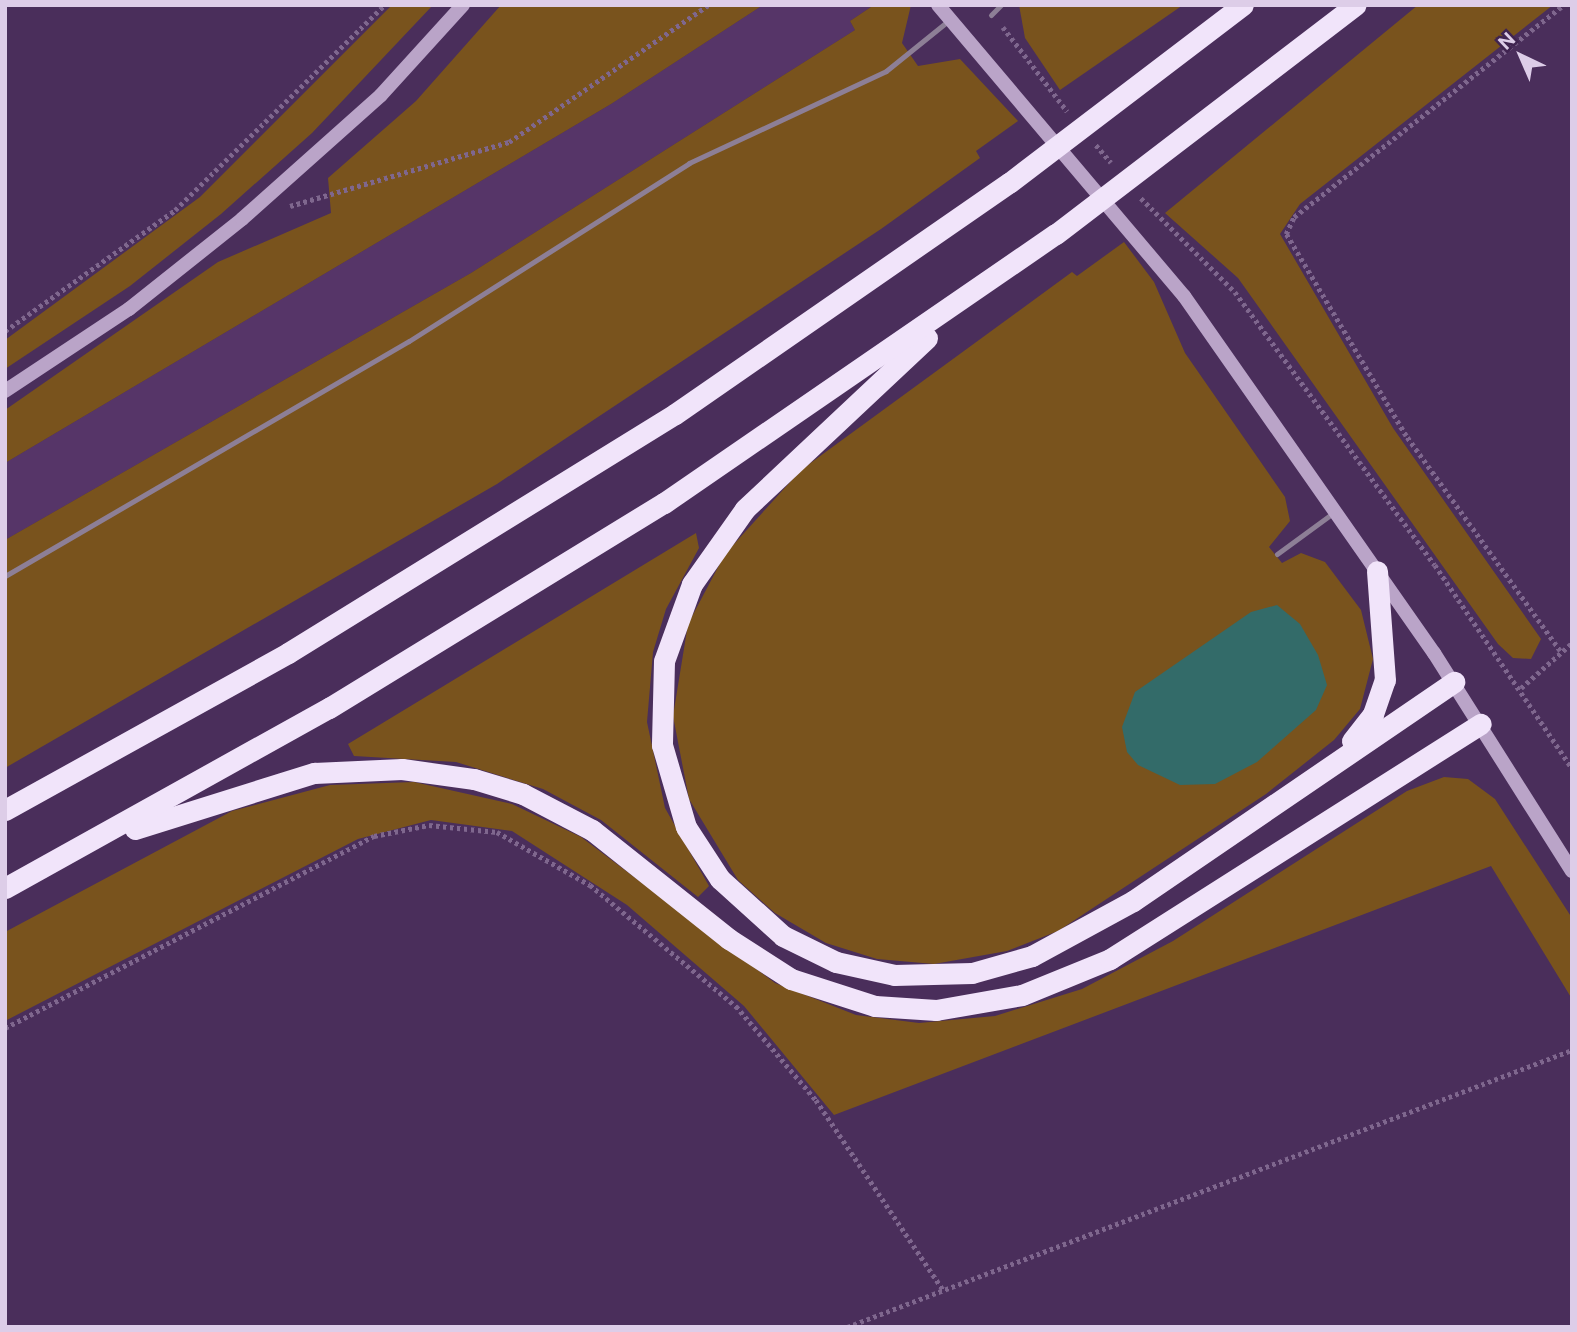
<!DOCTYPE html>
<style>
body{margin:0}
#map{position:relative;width:1577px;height:1332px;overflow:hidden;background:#4a2e5b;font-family:"Public Sans",sans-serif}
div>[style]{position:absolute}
.built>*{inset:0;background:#563568}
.green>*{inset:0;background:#79531d}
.water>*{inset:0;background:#336b69}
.path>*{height:4.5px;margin-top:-2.25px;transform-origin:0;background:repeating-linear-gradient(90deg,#7f678e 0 3.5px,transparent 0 7px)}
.service>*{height:5px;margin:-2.5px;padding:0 2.5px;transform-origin:2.5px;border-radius:2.5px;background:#8d7f96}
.secondary>*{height:14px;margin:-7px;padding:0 7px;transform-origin:7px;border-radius:7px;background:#baa4c8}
.motorway>*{height:21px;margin:-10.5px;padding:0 10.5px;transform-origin:10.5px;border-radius:10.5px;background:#f1e4fa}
span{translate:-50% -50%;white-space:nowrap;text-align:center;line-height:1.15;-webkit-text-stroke:5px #402450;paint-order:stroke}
.frame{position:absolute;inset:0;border:7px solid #ddcde8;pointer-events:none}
.north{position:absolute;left:1486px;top:21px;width:70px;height:70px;-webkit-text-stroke:5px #402450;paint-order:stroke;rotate:316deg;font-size:19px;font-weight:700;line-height:28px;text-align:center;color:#ddcde8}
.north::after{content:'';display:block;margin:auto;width:24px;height:32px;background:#ddcde8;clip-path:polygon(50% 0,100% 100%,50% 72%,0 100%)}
</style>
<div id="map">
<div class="built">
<i style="clip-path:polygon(763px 5px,874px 5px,850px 21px,855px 30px,471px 273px,5px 540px,5px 463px,611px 104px)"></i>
</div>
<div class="green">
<i style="clip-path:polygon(392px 5px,433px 5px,312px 133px,221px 214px,130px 286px,5px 369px,5px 340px,200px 197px)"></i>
<i style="clip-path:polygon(501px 5px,763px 5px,611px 104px,5px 463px,5px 410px,218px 262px,331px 213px,328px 178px,416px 101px)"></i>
<i style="clip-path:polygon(874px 5px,911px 5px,902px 43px,918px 66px,960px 59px,1018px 121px,976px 151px,980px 158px,881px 229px,497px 484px,5px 768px,5px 540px,471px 273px,855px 30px,850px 21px)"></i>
<i style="clip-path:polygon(1019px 5px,1183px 5px,1060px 90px,1025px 38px)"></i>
<i style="clip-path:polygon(1418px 5px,1553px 5px,1300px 204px,1280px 234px,1393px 428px,1541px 639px,1531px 659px,1513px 658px,1498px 644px,1238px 278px,1165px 213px)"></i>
<i style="clip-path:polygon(1124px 242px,1154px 282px,1185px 353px,1285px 497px,1290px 521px,1269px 547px,1282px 563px,1301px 553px,1325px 562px,1361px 610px,1373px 659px,1360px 709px,1334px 740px,1266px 794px,1058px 931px,1007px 951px,934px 964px,877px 959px,826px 943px,775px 913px,738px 880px,689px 799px,673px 716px,688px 624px,725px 554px,801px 470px,1072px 272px,1077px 276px)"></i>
<i style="clip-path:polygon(696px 533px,699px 548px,666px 609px,653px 652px,647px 722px,665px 808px,709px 886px,698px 897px,601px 820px,543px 789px,456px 762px,354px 756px,348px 744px)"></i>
<i style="clip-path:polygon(1444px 777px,1468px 779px,1495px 799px,1572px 918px,1572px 999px,1491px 866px,834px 1115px,744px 1006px,627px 905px,512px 831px,431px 820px,358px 839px,5px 1021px,5px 932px,232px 811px,330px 785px,414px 782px,512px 804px,581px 837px,775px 983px,856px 1015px,919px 1023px,995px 1016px,1082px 989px,1173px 941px,1407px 791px)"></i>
</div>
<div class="water">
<i style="clip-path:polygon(1277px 605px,1300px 624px,1318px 655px,1327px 685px,1316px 710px,1257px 762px,1215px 784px,1180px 785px,1138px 765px,1127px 752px,1122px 727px,1135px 692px,1251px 612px)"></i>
</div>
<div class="path">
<i style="left:1003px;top:27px;width:106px;rotate:52.7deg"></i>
<i style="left:1096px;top:145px;width:23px;rotate:49deg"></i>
<i style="left:1141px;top:198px;width:133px;rotate:45deg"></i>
<i style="left:1235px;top:292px;width:338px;rotate:53.8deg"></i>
<i style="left:1435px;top:565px;width:245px;rotate:56deg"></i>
<i style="left:290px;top:206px;width:228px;rotate:-16.3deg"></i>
<i style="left:509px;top:142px;width:242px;rotate:-34.5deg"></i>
<i style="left:5px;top:331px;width:209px;rotate:-35.4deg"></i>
<i style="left:175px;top:210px;width:293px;rotate:-44.4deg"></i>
<i style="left:1560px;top:651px;width:264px;rotate:-125.6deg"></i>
<i style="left:1406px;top:436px;width:235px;rotate:-120.7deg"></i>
<i style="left:1286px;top:234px;width:19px;rotate:-65deg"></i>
<i style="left:1294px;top:217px;width:342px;rotate:-38.2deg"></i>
<i style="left:1521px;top:688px;width:68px;rotate:-41.4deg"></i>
<i style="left:5px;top:1028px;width:416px;rotate:-27.5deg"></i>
<i style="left:374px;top:836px;width:56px;rotate:-11.3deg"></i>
<i style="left:429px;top:825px;width:68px;rotate:5.9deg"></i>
<i style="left:497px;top:832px;width:107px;rotate:29.7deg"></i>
<i style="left:590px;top:885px;width:190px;rotate:39.7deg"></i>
<i style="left:736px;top:1006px;width:123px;rotate:49.6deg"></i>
<i style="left:816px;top:1100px;width:229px;rotate:56.2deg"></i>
<i style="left:847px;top:1327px;width:776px;rotate:-20.91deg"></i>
</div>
<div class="service">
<i style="left:991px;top:15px;width:14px;rotate:-45deg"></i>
<i style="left:1277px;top:554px;width:69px;rotate:-36.2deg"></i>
<i style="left:5px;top:576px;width:467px;rotate:-30.2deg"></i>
<i style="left:409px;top:341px;width:332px;rotate:-32.4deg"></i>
<i style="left:689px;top:163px;width:217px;rotate:-25deg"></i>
<i style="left:886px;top:71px;width:80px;rotate:-38.9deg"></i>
</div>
<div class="secondary">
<i style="left:938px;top:5px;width:381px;rotate:49.8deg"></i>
<i style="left:1184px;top:296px;width:436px;rotate:55deg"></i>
<i style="left:1434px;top:653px;width:258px;rotate:57.7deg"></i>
<i style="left:5px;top:391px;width:149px;rotate:-33.5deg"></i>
<i style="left:129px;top:309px;width:144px;rotate:-38.5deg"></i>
<i style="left:242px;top:219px;width:186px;rotate:-41.7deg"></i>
<i style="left:381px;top:95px;width:122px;rotate:-47.7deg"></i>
</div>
<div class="motorway">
<i style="left:927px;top:338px;width:250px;rotate:136.8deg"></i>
<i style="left:745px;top:509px;width:92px;rotate:125.2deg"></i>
<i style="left:692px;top:584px;width:82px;rotate:110deg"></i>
<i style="left:664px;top:661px;width:84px;rotate:91.4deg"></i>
<i style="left:662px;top:745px;width:85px;rotate:73.7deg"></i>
<i style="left:686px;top:827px;width:62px;rotate:56.8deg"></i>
<i style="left:720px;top:879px;width:85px;rotate:42.1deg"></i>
<i style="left:783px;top:936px;width:59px;rotate:26.1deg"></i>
<i style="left:836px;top:962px;width:59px;rotate:12.6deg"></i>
<i style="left:894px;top:975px;width:78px;rotate:-1.5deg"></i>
<i style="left:972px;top:973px;width:62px;rotate:-15.8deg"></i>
<i style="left:1032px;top:956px;width:115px;rotate:-28.6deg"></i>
<i style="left:1133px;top:901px;width:389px;rotate:-34.3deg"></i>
<i style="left:1352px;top:741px;width:34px;rotate:-52deg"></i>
<i style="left:1373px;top:714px;width:36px;rotate:-71deg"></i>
<i style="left:1385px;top:680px;width:109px;rotate:-94.2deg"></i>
<i style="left:5px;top:810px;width:324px;rotate:-29deg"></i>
<i style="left:288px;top:653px;width:455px;rotate:-31.7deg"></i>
<i style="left:675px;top:414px;width:406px;rotate:-34.7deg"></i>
<i style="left:1009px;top:183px;width:294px;rotate:-37.3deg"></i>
<i style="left:135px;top:829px;width:188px;rotate:-17.4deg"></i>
<i style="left:314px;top:773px;width:88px;rotate:-2.6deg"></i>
<i style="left:402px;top:769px;width:73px;rotate:7.9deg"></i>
<i style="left:474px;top:779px;width:51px;rotate:17deg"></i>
<i style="left:523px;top:794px;width:78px;rotate:27.6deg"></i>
<i style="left:592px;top:830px;width:175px;rotate:38.5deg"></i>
<i style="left:729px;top:939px;width:74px;rotate:32.8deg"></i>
<i style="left:791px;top:979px;width:88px;rotate:17.8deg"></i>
<i style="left:875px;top:1006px;width:61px;rotate:3.8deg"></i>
<i style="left:936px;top:1010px;width:87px;rotate:-9.9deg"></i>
<i style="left:1022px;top:995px;width:95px;rotate:-22.2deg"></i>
<i style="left:1110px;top:959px;width:439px;rotate:-32.4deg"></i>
<i style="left:5px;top:888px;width:371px;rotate:-29.1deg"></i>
<i style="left:329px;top:708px;width:393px;rotate:-31.5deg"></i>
<i style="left:664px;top:503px;width:475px;rotate:-34.5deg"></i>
<i style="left:1056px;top:234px;width:377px;rotate:-37.4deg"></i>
</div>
<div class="frame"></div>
<div class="north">N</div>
</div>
